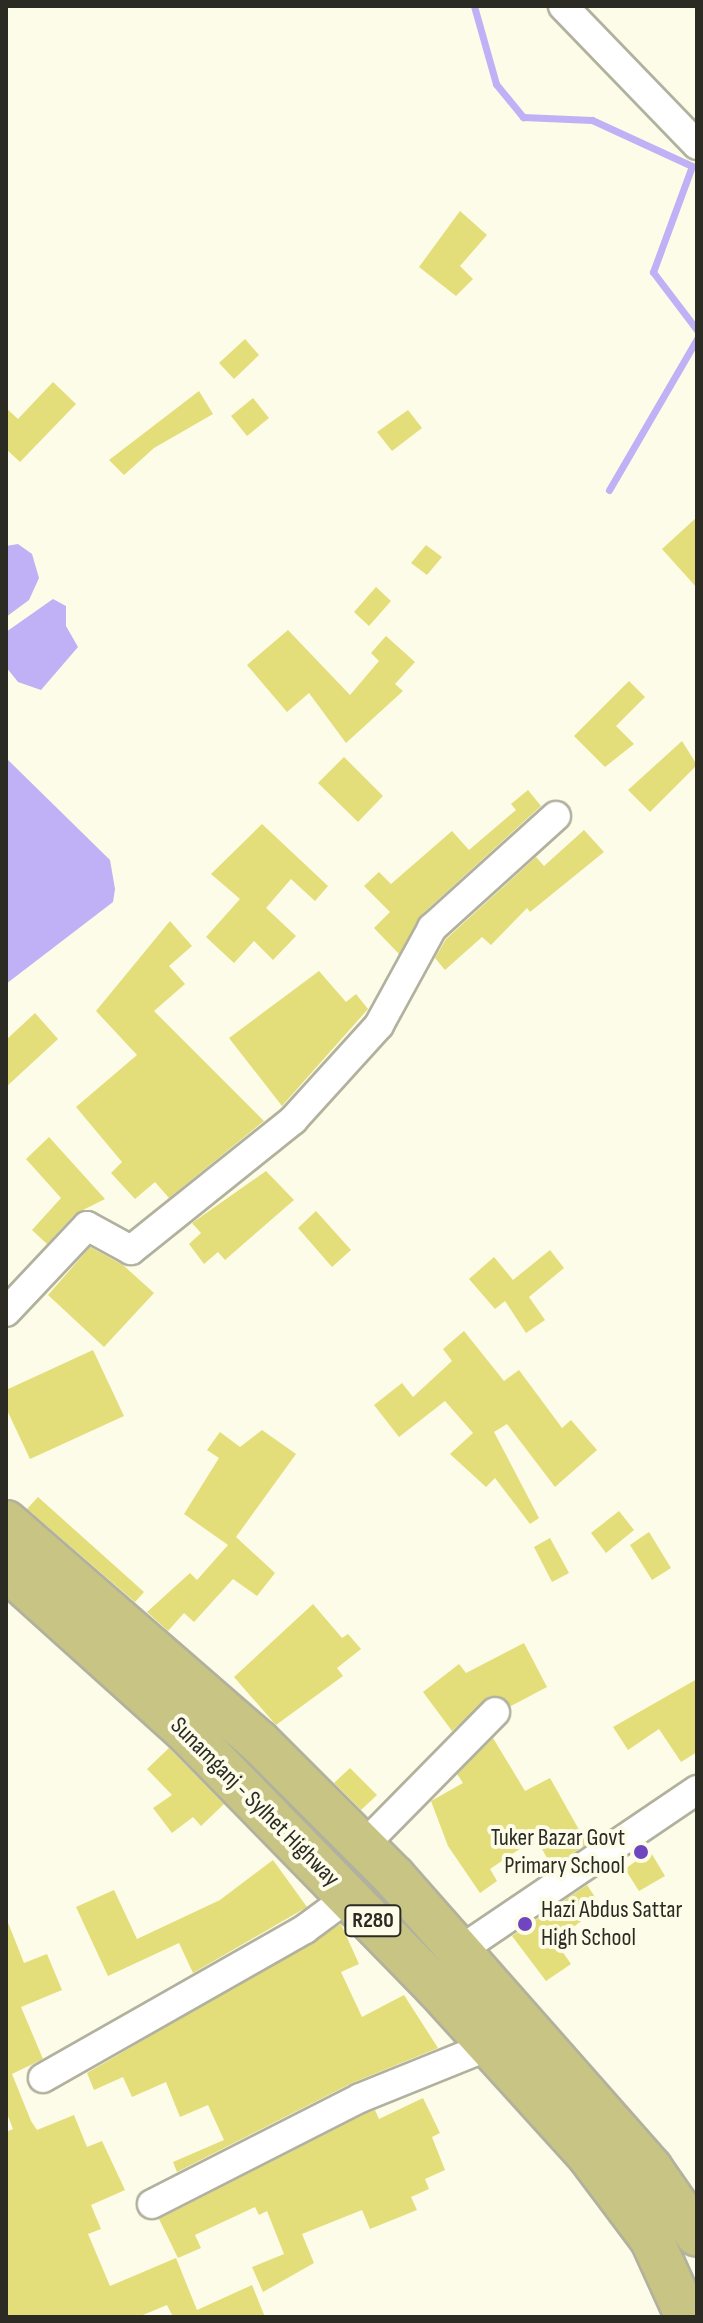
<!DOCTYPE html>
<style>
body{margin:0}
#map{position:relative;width:703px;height:2323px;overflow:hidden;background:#fcfce8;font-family:"Sofia Sans Condensed",sans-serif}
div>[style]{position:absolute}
.water>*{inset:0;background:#c0b0f5}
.stream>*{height:7px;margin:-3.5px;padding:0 3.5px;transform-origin:3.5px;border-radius:3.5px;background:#c0b0f5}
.building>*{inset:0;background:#e3de7a}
.roads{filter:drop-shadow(2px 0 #b1b19e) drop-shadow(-2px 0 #b1b19e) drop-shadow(0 2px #b1b19e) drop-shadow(0 -2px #b1b19e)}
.minor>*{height:28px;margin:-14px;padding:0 14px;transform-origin:14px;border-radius:14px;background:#fff}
.primary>*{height:42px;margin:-21px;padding:0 21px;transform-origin:21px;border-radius:21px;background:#c8c483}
.dots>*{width:22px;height:22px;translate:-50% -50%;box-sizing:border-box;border:4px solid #fcfce8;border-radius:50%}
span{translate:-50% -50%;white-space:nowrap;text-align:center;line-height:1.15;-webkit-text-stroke:8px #fcfce8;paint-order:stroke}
.shield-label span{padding:2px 6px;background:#fcfce8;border:2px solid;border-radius:6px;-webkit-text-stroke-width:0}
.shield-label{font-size:22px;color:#2b2b24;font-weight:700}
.street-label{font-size:24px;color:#2b2b24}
.poi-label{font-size:24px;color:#2b2b24}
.right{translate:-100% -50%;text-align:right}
.left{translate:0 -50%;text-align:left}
.frame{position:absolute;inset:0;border:8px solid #2b2b24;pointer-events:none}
</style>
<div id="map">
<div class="water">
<i style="clip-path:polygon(18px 544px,32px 554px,39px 578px,29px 600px,6px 617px,6px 546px)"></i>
<i style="clip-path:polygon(53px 599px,66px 606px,66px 626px,78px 647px,41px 690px,18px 682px,6px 667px,6px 632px)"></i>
<i style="clip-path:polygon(6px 758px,110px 860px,115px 889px,113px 902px,6px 984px)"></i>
</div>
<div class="stream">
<i style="left:474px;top:6px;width:81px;rotate:74.2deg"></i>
<i style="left:496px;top:84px;width:43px;rotate:50.7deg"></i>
<i style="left:523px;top:117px;width:69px;rotate:2.5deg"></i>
<i style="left:592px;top:120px;width:110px;rotate:24.7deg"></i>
<i style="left:692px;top:166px;width:113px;rotate:110.2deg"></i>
<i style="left:653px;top:272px;width:73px;rotate:52.8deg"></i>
<i style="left:609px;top:490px;width:175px;rotate:-59.8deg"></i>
</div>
<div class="building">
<i style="clip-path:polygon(460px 211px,487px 235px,460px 266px,473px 279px,456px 296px,419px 267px)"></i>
<i style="clip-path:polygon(245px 339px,259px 355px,234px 379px,219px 363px)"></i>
<i style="clip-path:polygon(53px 382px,76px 404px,20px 462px,6px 449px,6px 408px,18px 419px)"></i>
<i style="clip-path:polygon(199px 391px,213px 414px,154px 448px,124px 475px,109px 460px)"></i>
<i style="clip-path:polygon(253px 398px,269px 418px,247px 436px,231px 416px)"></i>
<i style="clip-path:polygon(408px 410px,422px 428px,392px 451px,377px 432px)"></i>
<i style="clip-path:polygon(697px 517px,697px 588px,662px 549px)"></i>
<i style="clip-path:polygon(426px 545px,442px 557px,427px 575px,411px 563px)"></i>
<i style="clip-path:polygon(376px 587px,391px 601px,369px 626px,354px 612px)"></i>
<i style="clip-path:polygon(288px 630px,350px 695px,379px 661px,371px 653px,386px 636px,415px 662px,395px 684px,403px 691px,346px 743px,309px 693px,287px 712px,247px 665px)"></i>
<i style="clip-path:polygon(629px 681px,645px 697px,616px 726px,634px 744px,605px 767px,574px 736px)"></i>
<i style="clip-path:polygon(682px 741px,697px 765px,650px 812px,628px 790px)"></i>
<i style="clip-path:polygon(344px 757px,383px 796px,358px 822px,318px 783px)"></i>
<i style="clip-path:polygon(528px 790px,541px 806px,421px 915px,399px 954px,374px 928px,390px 912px,364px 886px,379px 872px,391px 884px,452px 831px,469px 850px,516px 810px,511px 804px)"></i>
<i style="clip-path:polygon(262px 824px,328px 886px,315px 901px,291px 879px,266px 908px,296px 936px,273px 960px,254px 941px,234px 963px,206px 937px,240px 899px,211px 874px)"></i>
<i style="clip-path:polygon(584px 830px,604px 852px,530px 912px,527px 908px,491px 945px,482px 937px,445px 970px,435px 958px,446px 939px,536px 857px,544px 866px)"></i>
<i style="clip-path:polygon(170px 921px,192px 946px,169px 966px,185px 984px,154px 1011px,264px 1121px,169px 1198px,155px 1182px,135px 1199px,111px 1173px,122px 1162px,76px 1107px,137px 1055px,96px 1011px)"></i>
<i style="clip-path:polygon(319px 971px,346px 1002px,356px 994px,368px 1009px,282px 1106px,229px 1038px)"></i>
<i style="clip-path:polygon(35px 1013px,58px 1039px,6px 1087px,6px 1040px)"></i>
<i style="clip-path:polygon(49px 1137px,105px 1199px,75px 1214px,47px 1244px,32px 1230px,61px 1198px,26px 1159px)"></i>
<i style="clip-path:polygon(266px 1171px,294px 1200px,225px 1260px,218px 1252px,204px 1264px,189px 1244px,201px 1233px,192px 1223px)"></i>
<i style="clip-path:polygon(316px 1211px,351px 1250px,332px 1267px,298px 1228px)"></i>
<i style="clip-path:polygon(90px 1247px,123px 1265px,154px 1293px,104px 1347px,48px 1295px)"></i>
<i style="clip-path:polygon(550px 1250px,564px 1268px,529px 1297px,545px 1320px,526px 1333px,505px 1301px,495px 1309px,469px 1279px,494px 1257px,513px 1280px)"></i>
<i style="clip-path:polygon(464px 1331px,504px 1381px,519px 1370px,562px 1428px,571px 1420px,597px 1450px,555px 1487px,507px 1424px,494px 1432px,539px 1518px,530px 1524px,495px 1478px,486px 1487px,450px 1454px,473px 1433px,445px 1401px,399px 1437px,374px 1405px,402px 1383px,413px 1397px,452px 1361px,443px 1349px)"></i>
<i style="clip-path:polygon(93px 1350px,124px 1416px,30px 1459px,6px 1408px,6px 1390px)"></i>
<i style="clip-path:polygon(262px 1430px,296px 1454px,236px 1537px,275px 1573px,257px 1596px,233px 1579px,194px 1622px,184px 1613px,168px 1631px,147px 1612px,190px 1573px,197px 1580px,228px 1545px,184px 1514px,219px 1458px,207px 1450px,220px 1432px,240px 1447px)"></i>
<i style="clip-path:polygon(38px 1497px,144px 1592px,135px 1602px,27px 1509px)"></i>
<i style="clip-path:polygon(619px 1511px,634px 1530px,606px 1553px,591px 1533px)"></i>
<i style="clip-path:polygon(649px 1532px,671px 1568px,652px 1580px,630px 1545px)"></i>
<i style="clip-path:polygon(550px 1538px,569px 1573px,552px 1582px,534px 1547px)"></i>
<i style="clip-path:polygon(313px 1604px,342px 1638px,348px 1634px,361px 1649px,337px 1668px,343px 1676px,276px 1725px,234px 1677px)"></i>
<i style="clip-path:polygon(524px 1643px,547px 1687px,511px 1706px,490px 1696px,452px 1731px,423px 1692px,459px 1664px,466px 1673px)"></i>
<i style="clip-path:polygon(697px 1679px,697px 1752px,681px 1762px,659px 1729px,628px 1750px,613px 1727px)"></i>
<i style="clip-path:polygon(493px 1738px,525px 1791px,550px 1778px,587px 1844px,552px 1867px,536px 1838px,490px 1869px,497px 1881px,480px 1893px,448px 1846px,431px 1801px,463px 1783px,457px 1774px)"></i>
<i style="clip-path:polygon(169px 1748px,224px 1804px,201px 1826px,193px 1817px,172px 1833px,153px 1808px,172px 1795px,147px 1769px)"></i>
<i style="clip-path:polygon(350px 1768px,377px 1795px,361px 1810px,334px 1783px)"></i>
<i style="clip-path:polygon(650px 1851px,665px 1876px,639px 1891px,625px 1869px)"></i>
<i style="clip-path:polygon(273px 1860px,307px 1907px,193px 1973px,179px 1943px,108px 1976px,76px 1907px,114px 1890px,137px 1939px,220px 1900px)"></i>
<i style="clip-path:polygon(587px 1885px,601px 1906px,555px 1941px,571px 1964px,546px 1981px,512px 1936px)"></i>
<i style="clip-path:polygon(7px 1920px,24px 1963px,47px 1954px,62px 1990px,21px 2007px,43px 2059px,12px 2074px,31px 2121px,37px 2130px,74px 2115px,87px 2147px,102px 2141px,125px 2190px,91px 2205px,101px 2229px,88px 2234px,110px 2286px,176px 2258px,197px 2310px,252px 2285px,265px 2317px,173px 2317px,167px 2305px,138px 2317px,6px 2317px,6px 2132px,13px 2129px,6px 2111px)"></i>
<i style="clip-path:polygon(341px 1924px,359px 1964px,341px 1972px,362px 2017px,404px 1995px,438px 2048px,352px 2083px,177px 2172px,173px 2162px,224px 2140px,208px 2105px,180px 2117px,166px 2082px,132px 2097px,123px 2077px,94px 2090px,87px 2073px)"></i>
<i style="clip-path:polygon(423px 2098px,440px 2133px,432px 2137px,445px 2170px,425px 2179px,429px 2189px,411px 2197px,417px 2210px,370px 2229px,362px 2210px,302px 2234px,314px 2263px,263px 2292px,252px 2267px,284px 2254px,267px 2211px,259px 2215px,255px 2207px,195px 2235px,201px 2248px,178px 2258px,159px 2219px,367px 2113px,375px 2110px,379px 2119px)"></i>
</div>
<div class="roads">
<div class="minor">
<i style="left:563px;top:6px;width:193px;rotate:46deg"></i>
<i style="left:6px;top:1312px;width:118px;rotate:-46.7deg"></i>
<i style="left:87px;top:1226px;width:50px;rotate:28.6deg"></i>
<i style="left:131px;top:1250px;width:208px;rotate:-38.7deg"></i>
<i style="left:293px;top:1120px;width:128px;rotate:-47.8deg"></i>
<i style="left:379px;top:1025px;width:111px;rotate:-61.3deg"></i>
<i style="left:432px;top:928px;width:167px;rotate:-42.1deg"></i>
<i style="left:363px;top:1846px;width:188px;rotate:-45.4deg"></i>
<i style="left:459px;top:1951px;width:287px;rotate:-34.1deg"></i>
<i style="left:43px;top:2078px;width:301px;rotate:-29.6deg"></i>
<i style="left:305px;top:1929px;width:56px;rotate:-36.3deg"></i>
<i style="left:152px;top:2204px;width:233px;rotate:-27deg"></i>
<i style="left:360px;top:2098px;width:139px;rotate:-22deg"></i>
</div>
<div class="primary">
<i style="left:6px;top:1522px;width:335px;rotate:41deg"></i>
<i style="left:259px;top:1742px;width:191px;rotate:45deg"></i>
<i style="left:394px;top:1877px;width:389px;rotate:48.6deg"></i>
<i style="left:651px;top:2169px;width:80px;rotate:55.1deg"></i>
<i style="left:6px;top:1569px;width:245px;rotate:42deg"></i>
<i style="left:188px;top:1733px;width:355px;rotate:45.7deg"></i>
<i style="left:436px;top:1987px;width:228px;rotate:47.8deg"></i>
<i style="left:589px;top:2156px;width:105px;rotate:53.1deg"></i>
<i style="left:652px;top:2240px;width:85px;rotate:65.6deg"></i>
</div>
</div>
<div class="dots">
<i style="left:641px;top:1852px;background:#6f46bf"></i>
<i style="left:525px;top:1924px;background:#6f46bf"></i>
</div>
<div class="shield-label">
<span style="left:373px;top:1921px">R280</span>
</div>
<div class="street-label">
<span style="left:255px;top:1802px;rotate:45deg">Sunamganj - Sylhet Highway</span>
</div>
<div class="poi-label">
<span class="right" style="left:625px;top:1852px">Tuker Bazar Govt<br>Primary School</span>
<span class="left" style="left:541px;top:1924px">Hazi Abdus Sattar<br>High School</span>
</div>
<div class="frame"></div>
</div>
